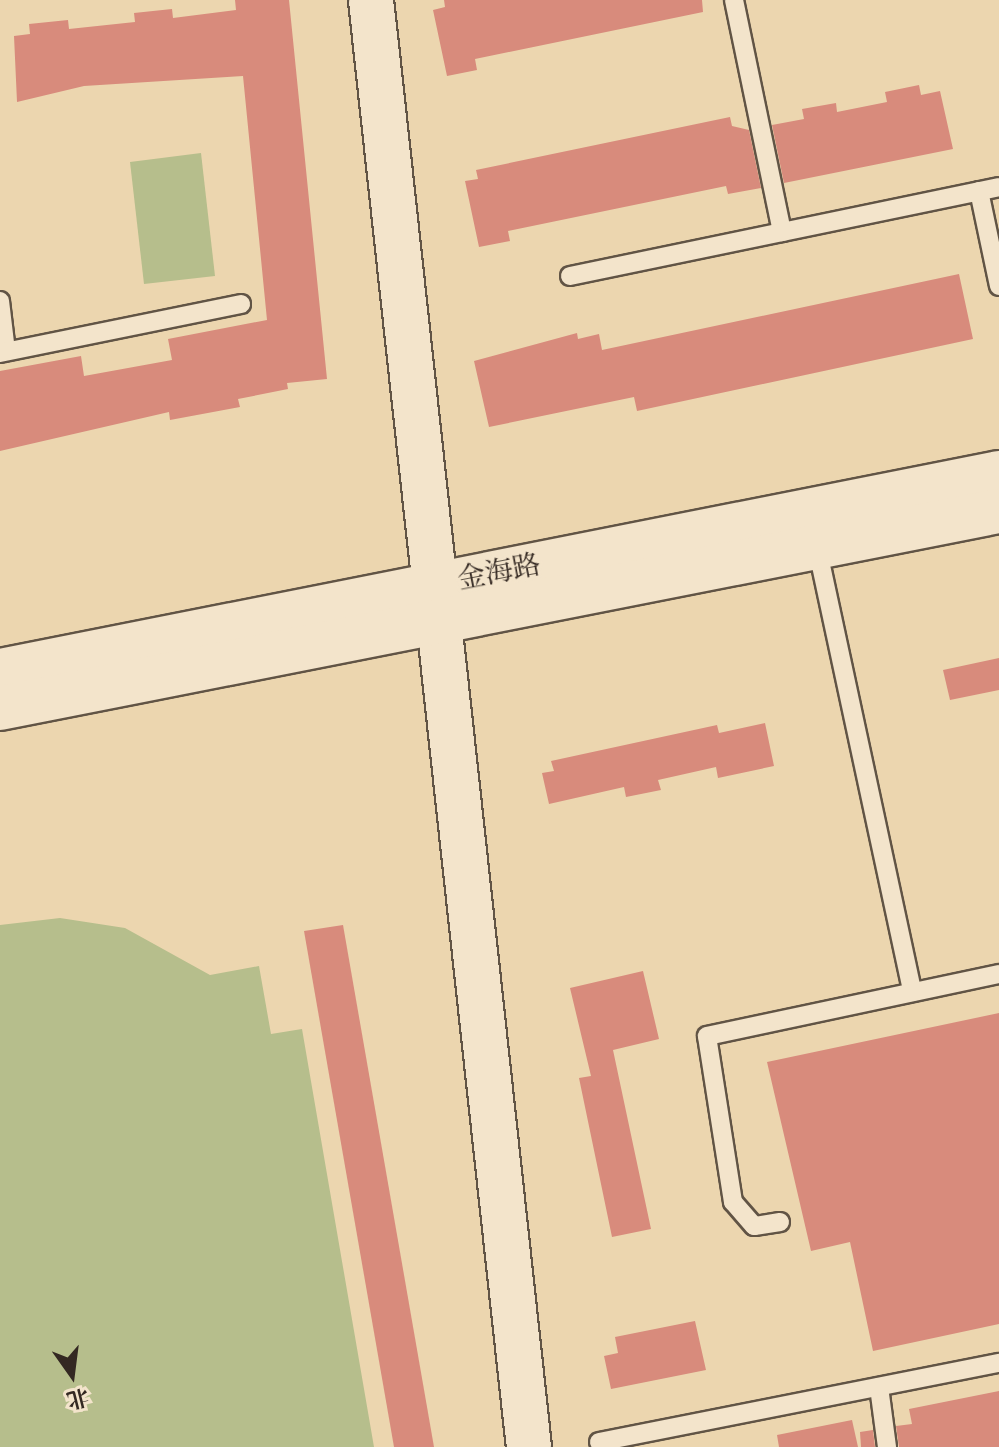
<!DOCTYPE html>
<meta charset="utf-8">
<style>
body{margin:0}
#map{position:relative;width:999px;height:1447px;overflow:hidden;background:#ecd6af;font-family:Alegreya,"Noto Serif SC",serif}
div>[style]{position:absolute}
.green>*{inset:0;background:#b6be8c}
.building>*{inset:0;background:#d88b7c}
.roads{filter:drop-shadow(2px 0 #615445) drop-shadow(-2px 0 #615445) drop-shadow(0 2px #615445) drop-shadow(0 -2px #615445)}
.service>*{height:18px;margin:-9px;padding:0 9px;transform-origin:9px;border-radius:9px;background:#f3e4cb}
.tertiary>*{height:44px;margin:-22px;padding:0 22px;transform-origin:22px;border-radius:22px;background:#f3e4cb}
.secondary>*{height:44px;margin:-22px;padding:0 22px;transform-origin:22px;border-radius:22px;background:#f3e4cb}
span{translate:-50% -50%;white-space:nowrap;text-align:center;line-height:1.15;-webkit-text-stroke:6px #f3e4cb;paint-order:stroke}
.street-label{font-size:28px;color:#332822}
.north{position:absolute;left:32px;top:1335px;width:80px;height:80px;-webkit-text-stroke:6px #f3e4cb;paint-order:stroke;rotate:166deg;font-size:22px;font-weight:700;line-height:32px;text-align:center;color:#332822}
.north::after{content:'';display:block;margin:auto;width:28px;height:36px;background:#332822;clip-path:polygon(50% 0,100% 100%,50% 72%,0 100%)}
</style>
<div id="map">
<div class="green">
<i style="clip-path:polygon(201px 153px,215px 276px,144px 284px,130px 162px)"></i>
<i style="clip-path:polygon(60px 918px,125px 928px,210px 975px,259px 966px,271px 1034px,302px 1029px,374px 1447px,0 1447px,0 925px)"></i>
</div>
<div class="building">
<i style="clip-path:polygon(235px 0,289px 0,327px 379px,287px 383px,288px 389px,238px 399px,240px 407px,170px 420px,169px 412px,0 451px,0 371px,81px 356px,84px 376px,172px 360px,168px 339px,267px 320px,243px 76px,84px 86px,17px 102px,14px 36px,30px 34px,29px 24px,68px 20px,69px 29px,135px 22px,134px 13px,172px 9px,173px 18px,236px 10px)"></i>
<i style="clip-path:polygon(444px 0,702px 0,703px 12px,475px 59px,477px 70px,447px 76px,433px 10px,445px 7px)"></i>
<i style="clip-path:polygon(919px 85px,921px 95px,940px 91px,953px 149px,784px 183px,772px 125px,804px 119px,802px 109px,836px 103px,837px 112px,887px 102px,885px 92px)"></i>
<i style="clip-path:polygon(730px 117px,732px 126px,749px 130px,761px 188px,728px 194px,726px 186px,508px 231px,510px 241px,479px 247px,465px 181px,478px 179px,476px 170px)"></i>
<i style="clip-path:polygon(959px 274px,973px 339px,637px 411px,634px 397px,489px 427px,474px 361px,577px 333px,578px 339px,599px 334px,602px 350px)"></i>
<i style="clip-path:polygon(999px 658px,999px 690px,950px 700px,943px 670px)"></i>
<i style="clip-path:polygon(765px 723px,774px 766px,718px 778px,716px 767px,658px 780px,661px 790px,626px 797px,624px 787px,549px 804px,542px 773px,554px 771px,551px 761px,717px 725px,719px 733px)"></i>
<i style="clip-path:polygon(343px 925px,434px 1447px,394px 1447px,304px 931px)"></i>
<i style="clip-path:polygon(643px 971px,659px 1039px,613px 1050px,651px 1229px,612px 1237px,579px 1078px,591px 1076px,570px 988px)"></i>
<i style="clip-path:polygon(999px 1013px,999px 1324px,873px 1351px,850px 1242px,811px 1251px,767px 1062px)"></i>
<i style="clip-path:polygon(695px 1321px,706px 1370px,611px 1389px,604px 1356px,618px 1353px,615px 1337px)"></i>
<i style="clip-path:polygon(999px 1391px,999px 1447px,899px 1447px,896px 1426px,912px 1424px,909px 1409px)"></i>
<i style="clip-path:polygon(852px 1420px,858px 1447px,779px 1447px,777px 1435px)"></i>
<i style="clip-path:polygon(873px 1430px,875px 1447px,861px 1447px,860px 1432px)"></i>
</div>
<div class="roads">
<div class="service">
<i style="left:734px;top:0;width:237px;rotate:78.3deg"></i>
<i style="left:979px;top:191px;width:97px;rotate:78.1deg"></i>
<i style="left:570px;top:276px;width:438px;rotate:-11.7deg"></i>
<i style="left:0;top:301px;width:50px;rotate:83.2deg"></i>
<i style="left:0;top:353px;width:246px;rotate:-11.5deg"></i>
<i style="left:817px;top:547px;width:455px;rotate:77.9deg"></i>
<i style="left:780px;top:1222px;width:26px;rotate:171deg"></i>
<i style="left:754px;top:1226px;width:32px;rotate:-131deg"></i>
<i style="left:733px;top:1202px;width:168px;rotate:-98.9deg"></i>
<i style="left:707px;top:1036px;width:299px;rotate:-12deg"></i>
<i style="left:879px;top:1387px;width:61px;rotate:82.4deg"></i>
<i style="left:599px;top:1442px;width:408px;rotate:-11.2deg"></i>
</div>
<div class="tertiary">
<i style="left:371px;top:0;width:1456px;rotate:83.77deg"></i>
</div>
<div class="secondary">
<i style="left:0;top:671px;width:1018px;rotate:-11.21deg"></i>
<i style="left:0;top:708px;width:1018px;rotate:-11.16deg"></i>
</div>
</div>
<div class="street-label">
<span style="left:499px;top:572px;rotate:-11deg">金海路</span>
</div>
<div class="north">北</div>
</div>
